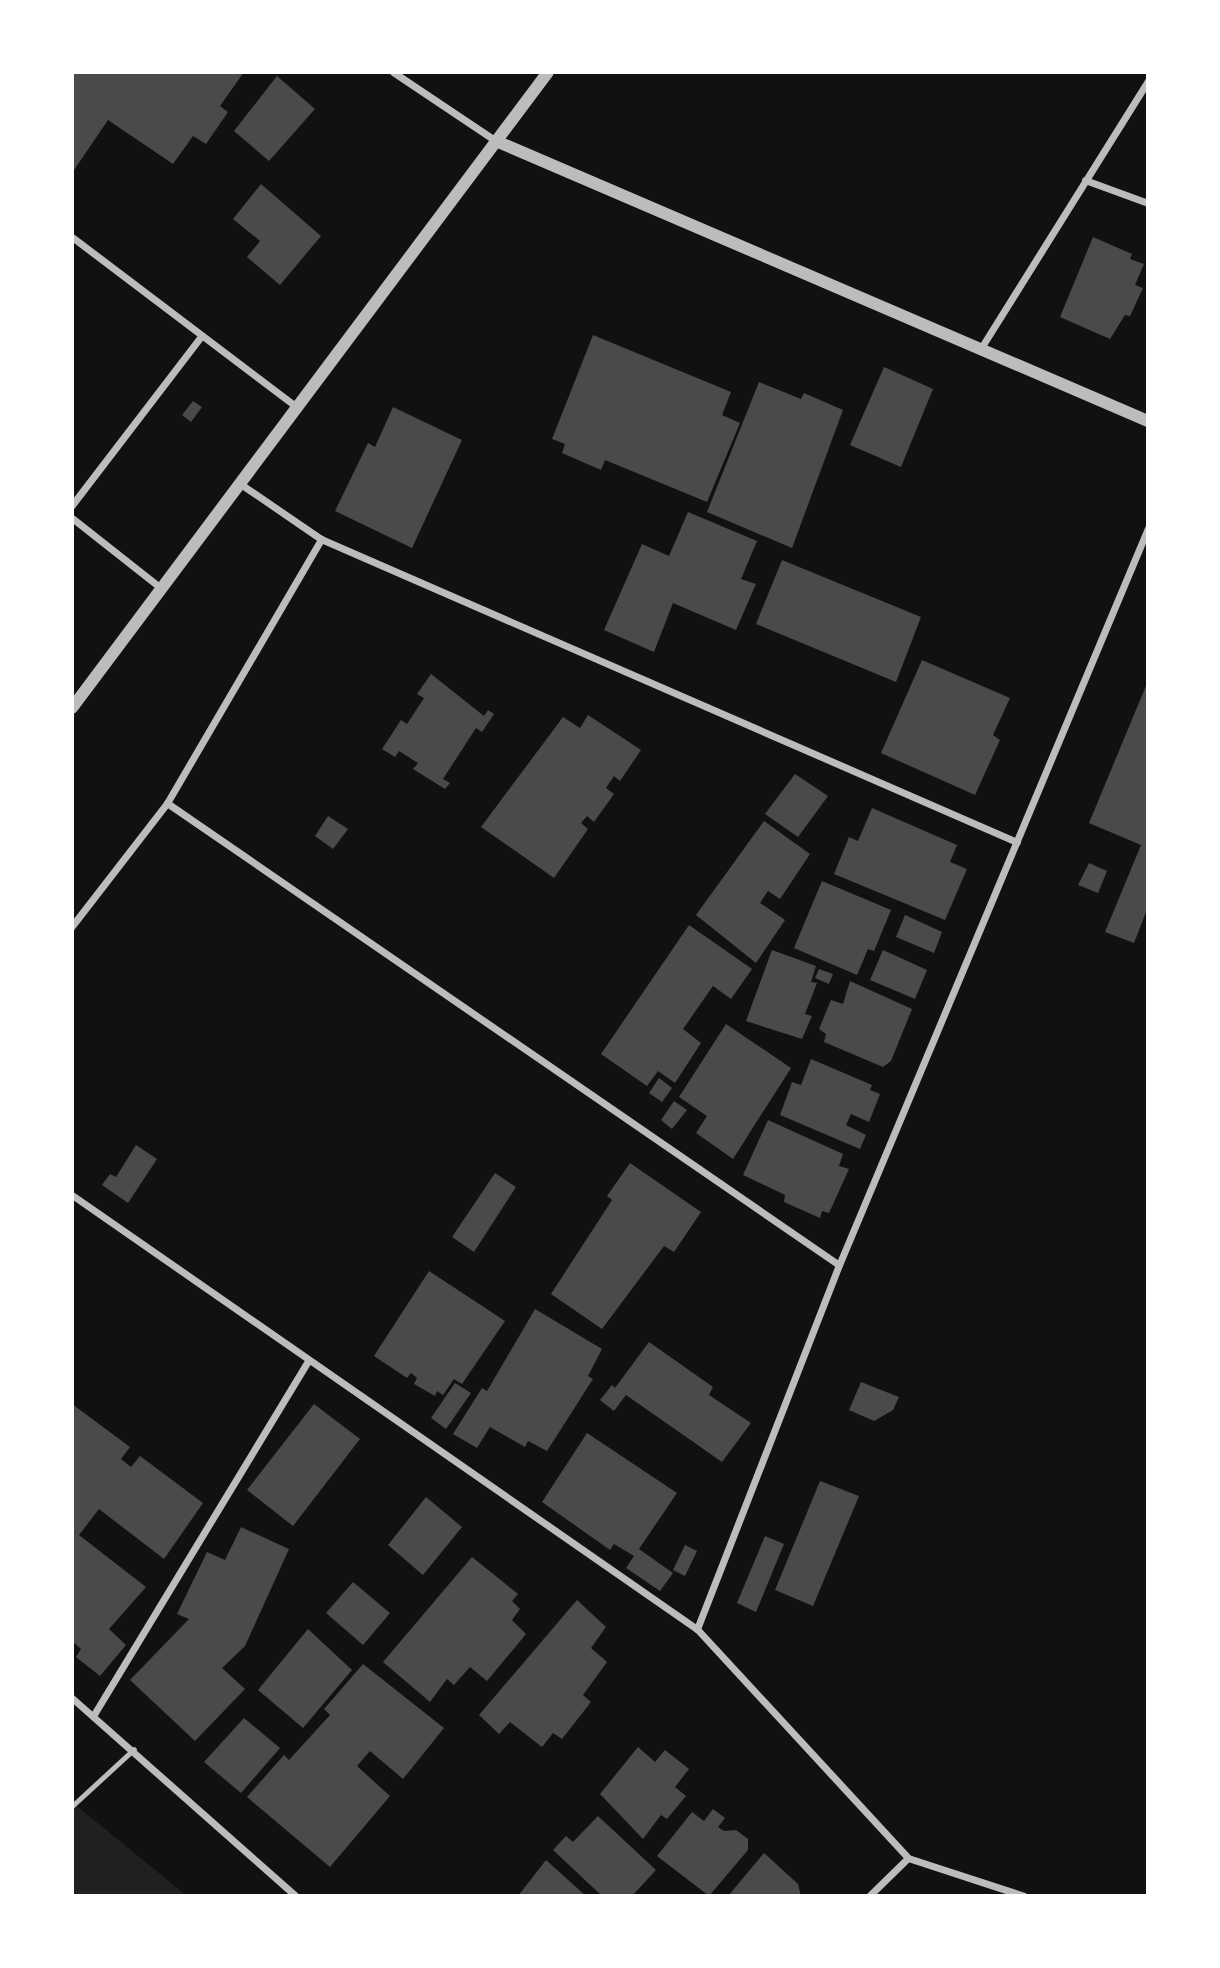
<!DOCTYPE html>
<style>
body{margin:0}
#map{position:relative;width:1220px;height:1968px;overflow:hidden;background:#111;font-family:"Asap Condensed",sans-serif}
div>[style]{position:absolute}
.green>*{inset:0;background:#202020}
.building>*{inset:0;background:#4a4a4a}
.service>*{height:5px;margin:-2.5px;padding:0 2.5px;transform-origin:2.5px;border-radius:2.5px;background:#bcbcbc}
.minor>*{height:7px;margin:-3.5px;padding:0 3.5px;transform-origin:3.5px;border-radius:3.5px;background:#bcbcbc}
.tertiary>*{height:12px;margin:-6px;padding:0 6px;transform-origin:6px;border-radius:6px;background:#bcbcbc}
span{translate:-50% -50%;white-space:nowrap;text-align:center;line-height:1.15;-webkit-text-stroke:7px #fff;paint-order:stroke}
.frame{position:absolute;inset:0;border:74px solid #fff;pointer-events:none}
</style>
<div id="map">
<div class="green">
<i style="clip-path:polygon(72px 1802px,187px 1896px,72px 1896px)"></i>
</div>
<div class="building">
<i style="clip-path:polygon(72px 72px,244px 72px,220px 106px,228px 112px,206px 144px,193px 136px,173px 164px,108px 120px,72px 173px)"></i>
<i style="clip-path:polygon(277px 76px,315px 109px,269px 161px,234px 131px)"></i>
<i style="clip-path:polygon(261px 184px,321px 236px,280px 285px,247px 257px,260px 241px,233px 219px)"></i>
<i style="clip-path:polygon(1093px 237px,1132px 254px,1130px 259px,1144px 264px,1135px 285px,1143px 288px,1130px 316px,1125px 315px,1110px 339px,1060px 317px)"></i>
<i style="clip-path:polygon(593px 335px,731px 392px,722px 415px,740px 423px,707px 502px,605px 460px,601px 470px,562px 453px,565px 444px,552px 439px)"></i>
<i style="clip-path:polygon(884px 367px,933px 389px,901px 467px,850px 445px)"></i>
<i style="clip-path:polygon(759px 382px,801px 399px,804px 393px,843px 410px,792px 548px,707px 512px)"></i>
<i style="clip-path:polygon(193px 401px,202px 407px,191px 422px,182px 415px)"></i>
<i style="clip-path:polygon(393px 407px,462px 440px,412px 548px,335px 511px,368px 443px,375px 447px)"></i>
<i style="clip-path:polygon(688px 512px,757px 541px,741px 579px,756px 584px,736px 630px,673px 603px,654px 652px,604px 630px,642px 544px,669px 556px)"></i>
<i style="clip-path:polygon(782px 560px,921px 617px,896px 682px,756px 624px)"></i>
<i style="clip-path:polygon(922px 660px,1010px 698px,993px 735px,1000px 740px,975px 795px,881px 753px)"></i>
<i style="clip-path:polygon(431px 674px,484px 716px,488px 710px,494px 714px,482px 732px,476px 728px,443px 779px,450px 783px,445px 789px,413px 769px,418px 763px,399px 751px,395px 757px,382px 749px,401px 720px,407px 724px,424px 698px,417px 694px)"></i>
<i style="clip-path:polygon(1148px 681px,1148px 907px,1134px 943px,1105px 932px,1141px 845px,1089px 823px)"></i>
<i style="clip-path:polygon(588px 715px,641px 750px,620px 781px,614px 776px,606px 788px,614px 794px,594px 822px,587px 816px,581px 823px,588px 829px,554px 878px,481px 827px,563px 717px,580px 728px)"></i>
<i style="clip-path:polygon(795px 774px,828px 796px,798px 837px,765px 814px)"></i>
<i style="clip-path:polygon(872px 808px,957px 845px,950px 862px,967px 869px,945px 920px,834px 874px,849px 837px,858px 841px)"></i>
<i style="clip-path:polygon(328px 816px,348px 829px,333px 849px,315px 836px)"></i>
<i style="clip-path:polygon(764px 821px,810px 854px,780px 899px,768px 891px,760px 903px,785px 920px,756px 963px,696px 915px)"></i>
<i style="clip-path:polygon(1089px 863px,1107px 871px,1098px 893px,1078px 885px)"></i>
<i style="clip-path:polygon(822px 881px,891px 910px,874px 951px,868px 949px,857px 975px,794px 948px)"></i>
<i style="clip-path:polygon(905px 915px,942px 932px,934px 953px,896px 937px)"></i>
<i style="clip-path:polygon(689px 925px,752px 969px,731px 999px,713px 986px,683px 1029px,701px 1043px,675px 1083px,658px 1071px,647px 1086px,601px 1054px)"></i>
<i style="clip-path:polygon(772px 950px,816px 966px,811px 982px,817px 983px,805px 1014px,812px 1016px,802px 1039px,746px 1021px)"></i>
<i style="clip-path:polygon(883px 950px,927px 970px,915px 999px,870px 980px)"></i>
<i style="clip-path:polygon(819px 969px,833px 974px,829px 984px,815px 978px)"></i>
<i style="clip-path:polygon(850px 981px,912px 1009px,891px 1061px,883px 1067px,824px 1042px,826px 1034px,819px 1029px,831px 1000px,843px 1004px)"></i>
<i style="clip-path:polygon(726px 1024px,791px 1068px,733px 1159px,696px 1133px,707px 1116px,679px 1097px)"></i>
<i style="clip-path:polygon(811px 1059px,872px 1085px,870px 1090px,880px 1094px,869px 1122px,851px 1114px,846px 1125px,866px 1135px,860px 1149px,780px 1115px,792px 1082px,801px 1085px)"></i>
<i style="clip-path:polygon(659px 1078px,672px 1088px,662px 1102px,649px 1093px)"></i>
<i style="clip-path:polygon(674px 1101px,687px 1110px,672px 1129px,661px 1120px)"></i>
<i style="clip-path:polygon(768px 1120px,843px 1154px,839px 1166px,849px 1169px,829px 1213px,822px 1211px,820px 1218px,784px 1202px,785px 1195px,743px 1175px)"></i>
<i style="clip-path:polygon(136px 1145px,157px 1159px,128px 1203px,102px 1185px,110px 1174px,116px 1177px)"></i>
<i style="clip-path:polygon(630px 1163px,701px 1212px,674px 1252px,664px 1246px,602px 1329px,551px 1294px,612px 1200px,607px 1196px)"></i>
<i style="clip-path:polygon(495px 1173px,516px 1187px,474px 1252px,452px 1237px)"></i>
<i style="clip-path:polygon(429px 1271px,505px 1321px,462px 1384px,454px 1379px,443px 1395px,437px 1391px,435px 1396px,414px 1384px,417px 1378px,411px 1373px,407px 1378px,374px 1356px)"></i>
<i style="clip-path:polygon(535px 1309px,602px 1349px,588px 1376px,593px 1379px,547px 1451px,528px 1441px,525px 1447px,490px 1427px,477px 1448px,453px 1434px,482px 1388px,487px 1391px)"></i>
<i style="clip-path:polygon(649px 1342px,713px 1387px,709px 1395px,751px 1423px,722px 1462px,626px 1395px,614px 1411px,600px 1400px,612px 1385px,615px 1388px)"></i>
<i style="clip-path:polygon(861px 1382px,899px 1397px,893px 1410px,874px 1421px,849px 1410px)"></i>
<i style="clip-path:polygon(455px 1383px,471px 1393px,446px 1429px,431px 1418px)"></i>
<i style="clip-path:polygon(72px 1404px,130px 1447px,121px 1459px,131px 1467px,140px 1456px,203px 1503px,164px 1559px,99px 1509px,79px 1535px,146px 1587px,109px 1629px,126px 1645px,100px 1676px,76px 1657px,81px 1649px,72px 1641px)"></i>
<i style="clip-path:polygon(314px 1404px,360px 1439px,293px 1526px,247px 1490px)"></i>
<i style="clip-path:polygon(587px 1433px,677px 1493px,639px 1549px,673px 1573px,660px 1591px,626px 1568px,634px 1556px,614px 1544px,610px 1550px,542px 1502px)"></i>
<i style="clip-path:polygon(820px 1481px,859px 1496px,813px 1606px,775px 1590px)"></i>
<i style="clip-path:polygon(426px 1497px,462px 1527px,423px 1575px,388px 1545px)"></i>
<i style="clip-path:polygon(241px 1527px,289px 1549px,245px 1646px,222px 1668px,245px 1689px,195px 1741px,130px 1680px,189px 1619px,177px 1614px,207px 1552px,225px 1560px)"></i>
<i style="clip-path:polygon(765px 1536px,784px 1544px,756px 1612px,737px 1603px)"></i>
<i style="clip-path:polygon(685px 1545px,697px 1551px,685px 1576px,673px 1570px)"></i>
<i style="clip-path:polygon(472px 1557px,518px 1594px,512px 1601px,520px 1609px,512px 1620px,526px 1634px,487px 1681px,470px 1667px,454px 1685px,447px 1679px,430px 1702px,383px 1662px)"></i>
<i style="clip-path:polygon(353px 1582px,390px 1613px,363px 1645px,326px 1613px)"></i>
<i style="clip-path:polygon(577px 1600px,606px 1627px,591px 1648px,607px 1662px,583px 1695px,591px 1702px,562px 1739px,553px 1733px,542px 1747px,510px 1722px,499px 1734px,479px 1715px)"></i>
<i style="clip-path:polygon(308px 1629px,352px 1670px,303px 1728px,258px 1690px)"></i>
<i style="clip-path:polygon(363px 1664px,444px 1728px,403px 1779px,370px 1751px,357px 1766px,390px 1796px,330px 1867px,247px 1797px,284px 1755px,289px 1760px,330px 1715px,324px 1709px)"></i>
<i style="clip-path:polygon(244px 1718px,280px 1748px,241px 1793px,204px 1762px)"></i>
<i style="clip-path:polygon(638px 1747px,655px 1762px,665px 1750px,689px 1769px,675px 1787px,686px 1796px,667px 1819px,661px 1815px,643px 1839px,600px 1794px)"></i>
<i style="clip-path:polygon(713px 1809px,725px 1818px,718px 1827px,724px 1831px,736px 1830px,748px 1839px,748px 1850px,709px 1896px,657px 1856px,692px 1812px,704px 1821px)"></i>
<i style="clip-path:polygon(598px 1816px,656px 1870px,632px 1896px,602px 1896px,553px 1850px,566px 1836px,573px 1842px)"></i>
<i style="clip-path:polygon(764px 1853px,798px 1884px,801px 1896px,728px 1896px)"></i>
<i style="clip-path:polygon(546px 1860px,586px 1896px,518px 1896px)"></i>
</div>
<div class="service">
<i style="left:72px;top:1806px;width:84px;rotate:-42.6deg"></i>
</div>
<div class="minor">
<i style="left:393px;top:72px;width:124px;rotate:33.8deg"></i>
<i style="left:1085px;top:180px;width:67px;rotate:20.1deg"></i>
<i style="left:72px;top:237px;width:278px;rotate:37.1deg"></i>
<i style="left:981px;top:348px;width:315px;rotate:-58deg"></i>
<i style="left:72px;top:505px;width:213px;rotate:-52.6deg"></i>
<i style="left:72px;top:518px;width:113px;rotate:38.2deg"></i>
<i style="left:321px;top:539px;width:759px;rotate:23.53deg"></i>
<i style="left:167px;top:803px;width:815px;rotate:34.51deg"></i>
<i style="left:72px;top:926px;width:155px;rotate:-52.3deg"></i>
<i style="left:167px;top:803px;width:306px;rotate:-59.7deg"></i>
<i style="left:321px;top:539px;width:96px;rotate:-145.6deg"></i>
<i style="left:72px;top:1195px;width:761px;rotate:34.78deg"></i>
<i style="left:697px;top:1629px;width:311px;rotate:47.3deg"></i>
<i style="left:908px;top:1858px;width:122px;rotate:18.1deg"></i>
<i style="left:697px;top:1629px;width:391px;rotate:-68.7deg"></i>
<i style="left:839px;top:1265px;width:799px;rotate:-67.25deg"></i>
<i style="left:72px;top:1698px;width:299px;rotate:41.5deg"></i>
<i style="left:93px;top:1716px;width:414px;rotate:-58.8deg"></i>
<i style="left:869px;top:1896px;width:54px;rotate:-44.3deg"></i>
</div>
<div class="tertiary">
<i style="left:496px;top:141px;width:710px;rotate:23.24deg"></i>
<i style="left:72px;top:708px;width:794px;rotate:-53.19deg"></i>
</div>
<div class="frame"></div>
</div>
